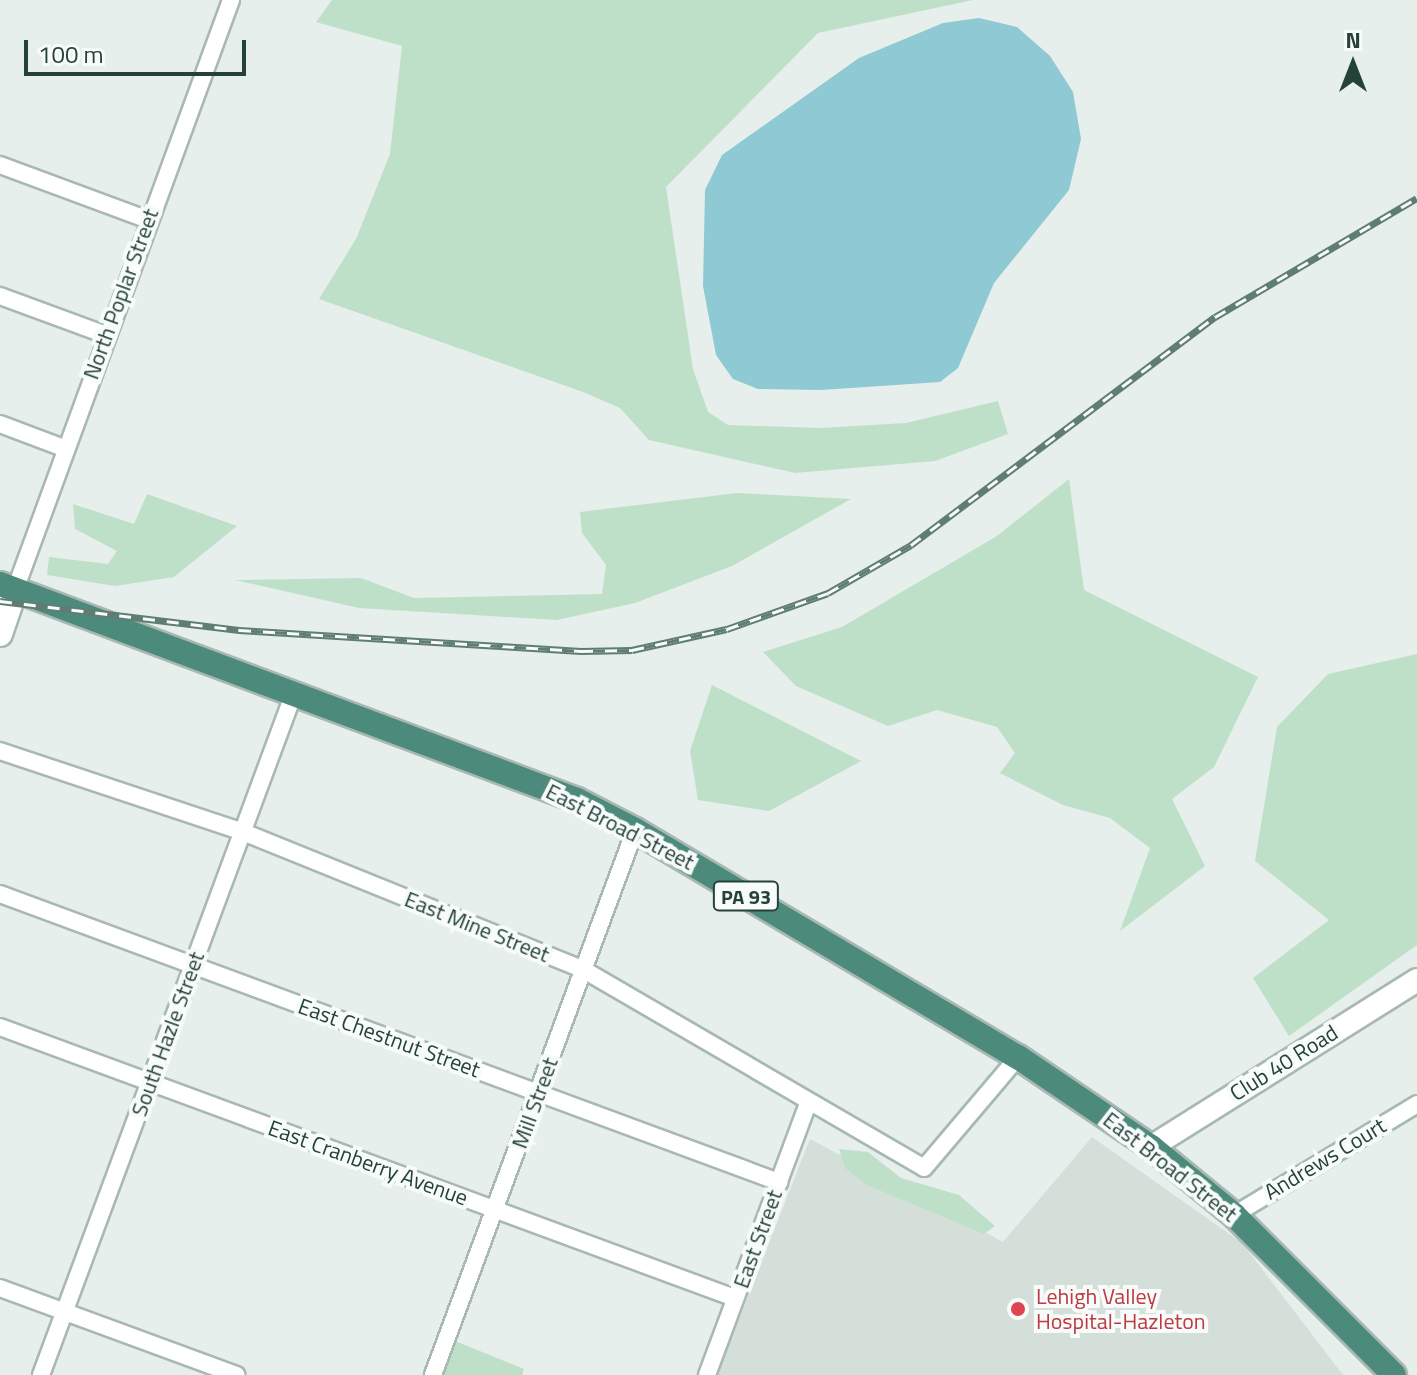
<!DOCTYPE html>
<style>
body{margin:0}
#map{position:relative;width:1417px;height:1375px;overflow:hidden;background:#e6efeb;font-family:"Titillium Web",sans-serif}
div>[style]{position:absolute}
.built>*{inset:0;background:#d4dfda}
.green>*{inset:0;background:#bfe0c8}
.water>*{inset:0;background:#8ec9d4}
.roads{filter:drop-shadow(2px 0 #a8b8b2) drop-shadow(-2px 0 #a8b8b2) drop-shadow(0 2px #a8b8b2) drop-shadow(0 -2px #a8b8b2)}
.minor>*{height:16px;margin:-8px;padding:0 8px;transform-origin:8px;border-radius:8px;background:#fff}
.tertiary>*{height:22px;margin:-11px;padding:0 11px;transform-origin:11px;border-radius:11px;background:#fff}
.secondary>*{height:24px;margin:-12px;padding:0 12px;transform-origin:12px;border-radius:12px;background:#fff}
.trunk>*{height:24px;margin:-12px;padding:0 12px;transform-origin:12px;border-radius:12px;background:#4c8a7c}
.rail>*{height:7px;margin-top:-3.5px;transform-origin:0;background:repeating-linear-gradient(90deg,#f7fbf9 0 12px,#5f7d75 0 24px);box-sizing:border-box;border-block:2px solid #5f7d75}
.dots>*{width:22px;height:22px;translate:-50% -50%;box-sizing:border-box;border:4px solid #f7fbf9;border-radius:50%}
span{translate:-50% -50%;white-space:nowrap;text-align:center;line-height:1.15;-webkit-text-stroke:8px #f7fbf9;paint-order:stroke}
.shield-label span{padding:2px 6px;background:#f7fbf9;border:2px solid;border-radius:6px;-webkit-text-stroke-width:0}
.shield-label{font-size:20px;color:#24423a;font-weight:700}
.street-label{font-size:22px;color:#24423a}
.health-label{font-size:22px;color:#be3a42}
.left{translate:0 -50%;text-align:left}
.north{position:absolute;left:1313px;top:24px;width:80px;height:80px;-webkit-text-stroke:6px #f7fbf9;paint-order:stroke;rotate:0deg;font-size:22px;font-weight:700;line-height:32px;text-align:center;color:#24423a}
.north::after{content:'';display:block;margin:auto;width:28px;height:36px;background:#24423a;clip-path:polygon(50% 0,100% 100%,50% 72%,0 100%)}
.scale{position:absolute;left:24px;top:40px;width:222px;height:36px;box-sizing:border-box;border:4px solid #24423a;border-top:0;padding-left:10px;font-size:24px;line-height:28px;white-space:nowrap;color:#24423a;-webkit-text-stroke:6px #f7fbf9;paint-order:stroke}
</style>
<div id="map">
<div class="built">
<i style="clip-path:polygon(1092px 1137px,1242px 1243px,1343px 1375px,717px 1375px,810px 1139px,1003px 1242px)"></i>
</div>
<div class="green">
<i style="clip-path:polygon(332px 0,973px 0,818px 33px,666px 187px,693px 369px,708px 412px,728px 425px,821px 428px,906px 423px,998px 401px,1008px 434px,935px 461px,795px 473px,649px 440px,620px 408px,583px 392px,319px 299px,356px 239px,390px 154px,402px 46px,316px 22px)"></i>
<i style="clip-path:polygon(1069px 479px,1084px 590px,1258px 677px,1214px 767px,1172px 799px,1205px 866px,1120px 931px,1150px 848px,1110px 818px,1063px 805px,1000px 773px,1015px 753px,997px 727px,937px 710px,888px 726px,796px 686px,763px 652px,842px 627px,997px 536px)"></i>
<i style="clip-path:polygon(737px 493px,851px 499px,732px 566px,635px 603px,557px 620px,359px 608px,235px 580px,361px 578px,414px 598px,602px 594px,606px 565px,582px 533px,580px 512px)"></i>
<i style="clip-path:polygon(147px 494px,237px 526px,174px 577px,115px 586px,47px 575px,49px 557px,108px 564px,117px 551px,75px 529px,73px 504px,134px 524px)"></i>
<i style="clip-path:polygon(1417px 654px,1417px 945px,1289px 1036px,1253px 978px,1329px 920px,1255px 861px,1277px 727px,1328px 674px)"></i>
<i style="clip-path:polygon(712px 685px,861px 761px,769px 811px,698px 800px,690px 751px)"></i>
<i style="clip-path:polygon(839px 1149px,868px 1152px,901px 1178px,959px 1195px,995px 1226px,984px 1234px,867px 1185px,845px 1168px)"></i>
<i style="clip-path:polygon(455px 1341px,524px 1369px,522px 1375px,442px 1375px)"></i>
</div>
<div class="water">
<i style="clip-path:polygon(979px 18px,1017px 27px,1050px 56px,1073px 92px,1081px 139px,1069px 190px,994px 283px,958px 368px,940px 382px,821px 390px,758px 389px,733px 379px,716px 355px,703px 286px,705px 190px,722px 155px,859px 58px,943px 23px)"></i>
</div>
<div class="roads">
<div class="minor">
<i style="left:0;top:165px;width:159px;rotate:20.3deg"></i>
<i style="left:0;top:296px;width:113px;rotate:20.2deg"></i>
<i style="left:0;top:424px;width:68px;rotate:20.6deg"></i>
<i style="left:15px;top:590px;width:628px;rotate:-69.89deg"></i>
<i style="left:0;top:751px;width:256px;rotate:18.4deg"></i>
<i style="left:243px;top:832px;width:368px;rotate:22deg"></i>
<i style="left:584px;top:970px;width:393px;rotate:30.2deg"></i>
<i style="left:924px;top:1168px;width:145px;rotate:-49.7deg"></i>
<i style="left:0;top:894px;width:831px;rotate:20.29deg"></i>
<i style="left:0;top:1027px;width:783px;rotate:20.24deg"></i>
<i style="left:1234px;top:1215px;width:214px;rotate:-31.2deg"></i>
<i style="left:0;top:1288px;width:252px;rotate:20.2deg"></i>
<i style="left:41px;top:1375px;width:727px;rotate:-69.65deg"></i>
<i style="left:433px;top:1375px;width:581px;rotate:-69.66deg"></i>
<i style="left:707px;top:1375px;width:290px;rotate:-69.6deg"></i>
</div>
<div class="tertiary">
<i style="left:1151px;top:1147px;width:314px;rotate:-32.1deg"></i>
</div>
<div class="secondary">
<i style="left:0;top:634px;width:46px;rotate:-71.2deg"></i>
</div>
<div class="trunk">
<i style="left:0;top:584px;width:616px;rotate:20.52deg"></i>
<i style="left:577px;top:800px;width:65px;rotate:27.3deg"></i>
<i style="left:635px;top:830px;width:445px;rotate:30.7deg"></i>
<i style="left:1018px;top:1057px;width:161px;rotate:34.1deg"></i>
<i style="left:1151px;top:1147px;width:107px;rotate:39.3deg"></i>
<i style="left:1234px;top:1215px;width:226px;rotate:45deg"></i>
</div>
</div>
<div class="rail">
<i style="left:0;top:601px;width:241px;rotate:6.9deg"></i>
<i style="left:239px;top:630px;width:343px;rotate:3.5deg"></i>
<i style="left:581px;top:651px;width:51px;rotate:-1.1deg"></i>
<i style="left:632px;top:650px;width:97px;rotate:-12.5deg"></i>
<i style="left:727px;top:629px;width:107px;rotate:-19.6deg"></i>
<i style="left:828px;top:593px;width:96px;rotate:-30deg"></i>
<i style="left:911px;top:545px;width:380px;rotate:-36.9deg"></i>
<i style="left:1215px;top:317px;width:234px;rotate:-30.5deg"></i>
</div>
<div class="dots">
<i style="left:1018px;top:1309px;background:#e0444e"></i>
</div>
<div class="shield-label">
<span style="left:746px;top:896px">PA 93</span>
</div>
<div class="street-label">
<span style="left:121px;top:294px;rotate:-70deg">North Poplar Street</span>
<span style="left:620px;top:827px;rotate:27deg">East Broad Street</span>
<span style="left:477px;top:927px;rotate:22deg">East Mine Street</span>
<span style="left:168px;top:1034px;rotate:-70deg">South Hazle Street</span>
<span style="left:389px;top:1038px;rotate:20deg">East Chestnut Street</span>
<span style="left:1284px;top:1063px;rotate:-32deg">Club 40 Road</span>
<span style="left:535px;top:1103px;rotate:-70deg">Mill Street</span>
<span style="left:1325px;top:1159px;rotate:-31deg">Andrews Court</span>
<span style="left:368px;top:1163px;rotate:20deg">East Cranberry Avenue</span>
<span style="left:1170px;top:1167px;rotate:38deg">East Broad Street</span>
<span style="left:758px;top:1239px;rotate:-70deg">East Street</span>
</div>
<div class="health-label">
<span class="left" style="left:1036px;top:1309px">Lehigh Valley<br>Hospital-Hazleton</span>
</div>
<div class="north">N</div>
<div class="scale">100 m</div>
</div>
